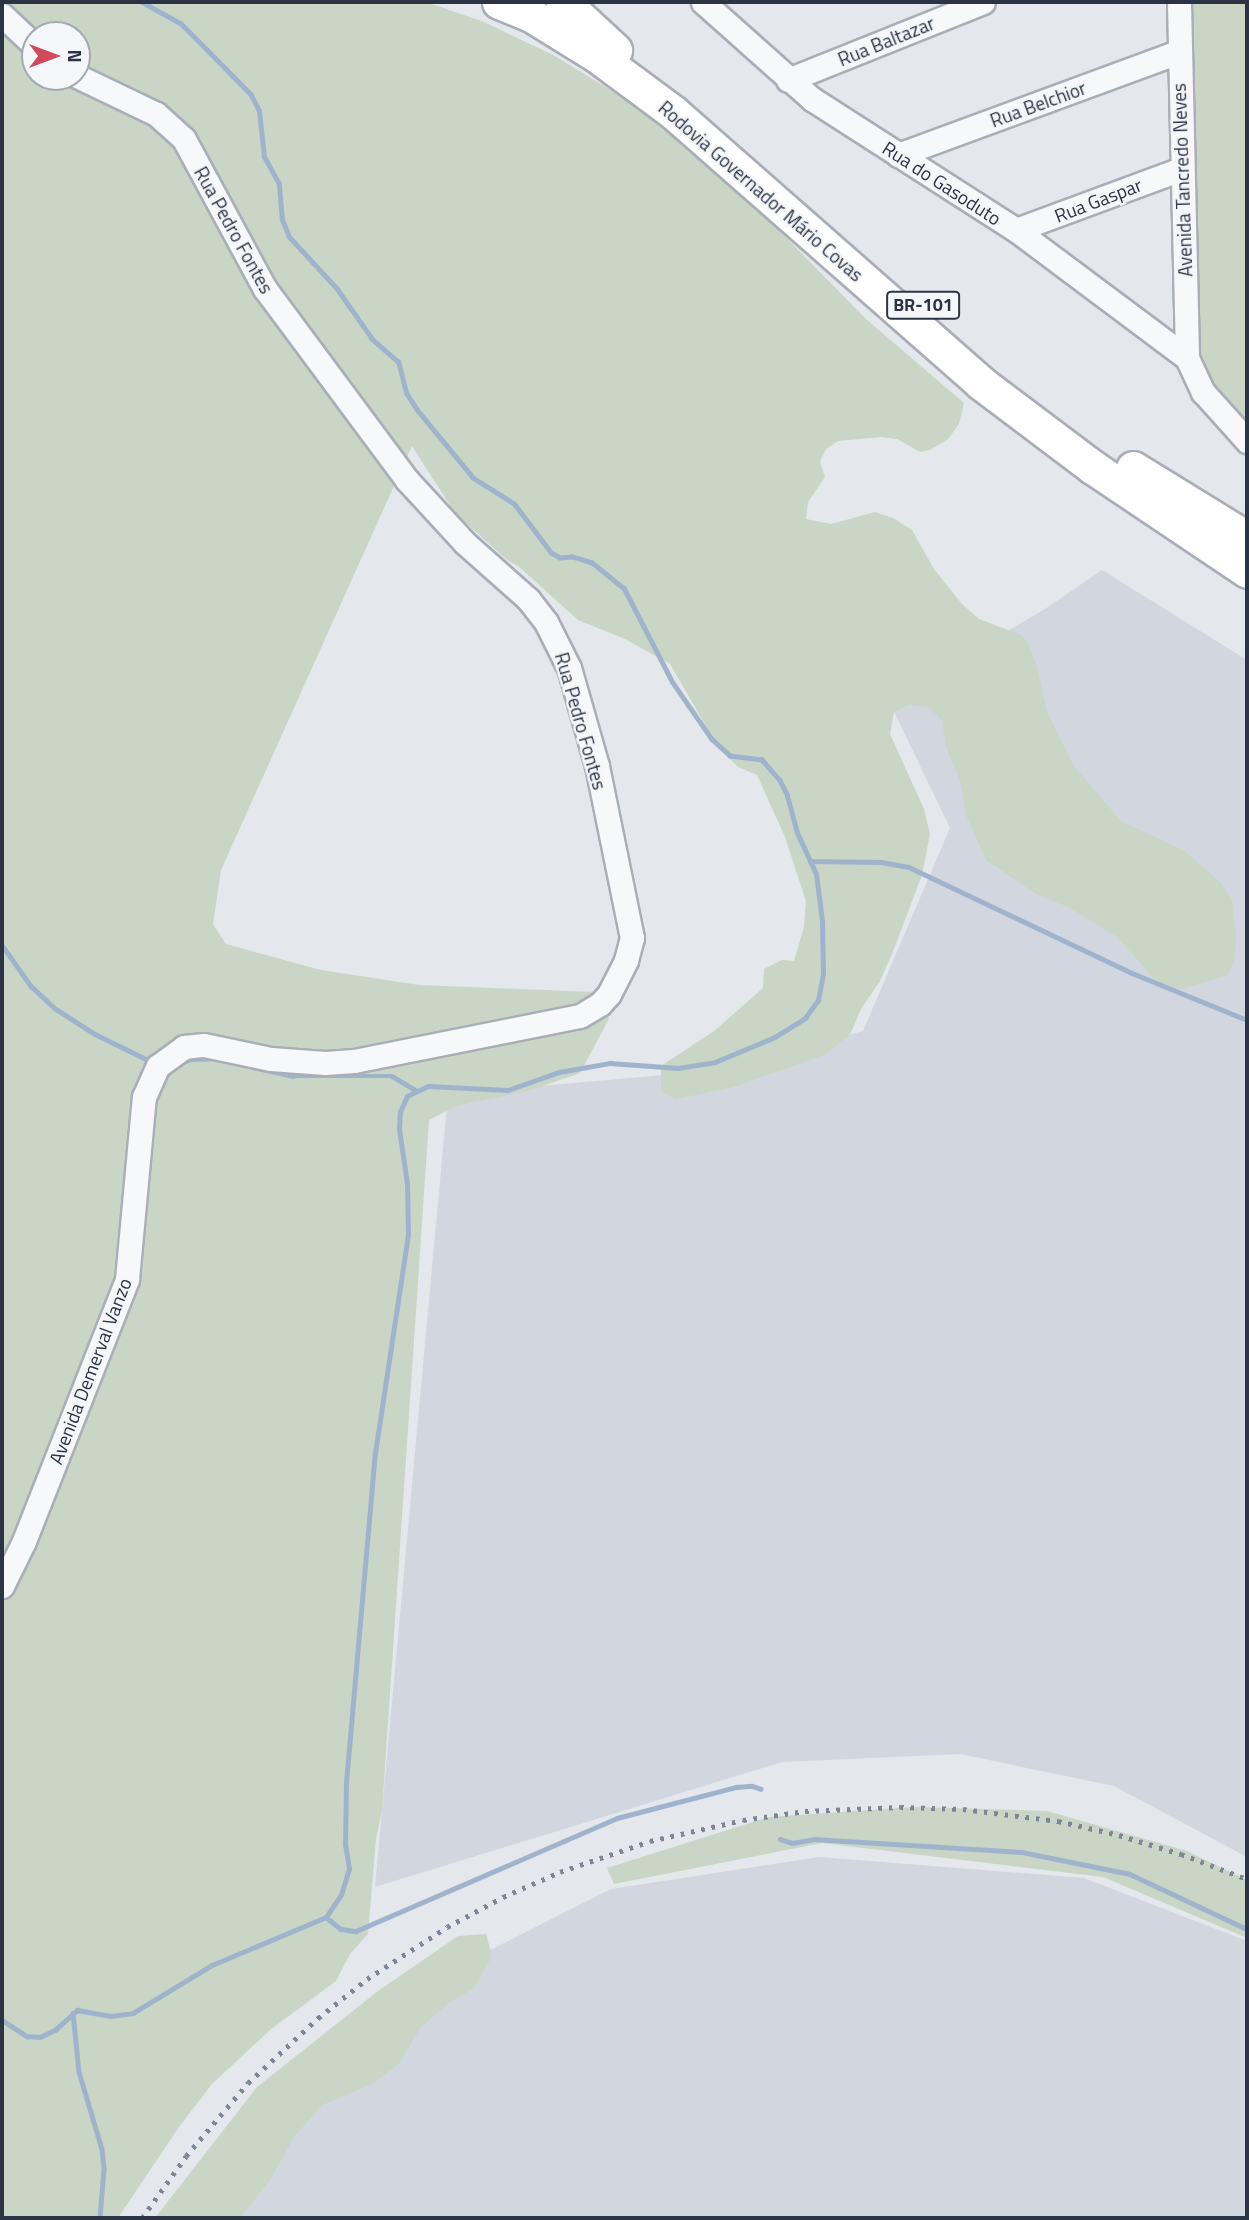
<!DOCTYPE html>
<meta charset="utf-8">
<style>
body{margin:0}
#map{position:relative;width:1249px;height:2220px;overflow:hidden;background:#e4e7ec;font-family:"Titillium Web",sans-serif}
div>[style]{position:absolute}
.built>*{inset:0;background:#d2d6de}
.green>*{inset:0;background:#c9d6c5}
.stream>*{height:4.5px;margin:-2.25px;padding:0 2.25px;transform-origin:2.25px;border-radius:2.25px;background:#9fb4cc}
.roads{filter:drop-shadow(2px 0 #a9aeb7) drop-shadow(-2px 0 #a9aeb7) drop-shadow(0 2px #a9aeb7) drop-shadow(0 -2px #a9aeb7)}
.minor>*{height:23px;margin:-11.5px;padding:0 11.5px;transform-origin:11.5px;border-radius:11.5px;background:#f7f8fa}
.highway>*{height:33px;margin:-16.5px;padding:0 16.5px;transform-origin:16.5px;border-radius:16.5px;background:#fff}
.rail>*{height:4.5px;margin-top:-2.25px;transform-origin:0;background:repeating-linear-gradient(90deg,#7d8696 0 3.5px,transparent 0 10.5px)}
span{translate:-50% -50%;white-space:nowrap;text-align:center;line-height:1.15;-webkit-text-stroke:5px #f4f6f9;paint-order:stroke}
.shield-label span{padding:2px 5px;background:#f4f6f9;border:2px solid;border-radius:5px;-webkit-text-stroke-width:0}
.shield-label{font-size:18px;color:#2b3445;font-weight:700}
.street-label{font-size:19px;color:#2b3445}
.frame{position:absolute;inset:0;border:4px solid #2b3445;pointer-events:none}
.north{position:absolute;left:21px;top:21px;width:70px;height:70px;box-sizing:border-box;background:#f4f6f9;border:2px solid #a4a8b1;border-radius:50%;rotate:90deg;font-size:19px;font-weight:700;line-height:28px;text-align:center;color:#2b3445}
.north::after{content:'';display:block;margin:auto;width:24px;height:32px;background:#d1495b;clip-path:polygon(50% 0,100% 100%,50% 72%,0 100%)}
</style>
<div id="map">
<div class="built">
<i style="clip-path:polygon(1102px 570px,1247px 660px,1247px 1857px,1114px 1786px,960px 1754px,782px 1762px,375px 1887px,448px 1094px,733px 1069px,863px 1031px,950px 828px,889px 701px,1045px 609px)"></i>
<i style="clip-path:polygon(819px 1857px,1084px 1878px,1247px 1941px,1247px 2218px,206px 2218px,250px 2154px,486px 1952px,611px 1889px)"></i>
</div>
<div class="green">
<i style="clip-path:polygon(evenodd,2px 2px,426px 2px,484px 22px,553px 55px,619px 95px,664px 126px,756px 207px,866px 319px,964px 403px,959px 424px,948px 439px,930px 450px,920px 452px,897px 439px,881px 437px,838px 441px,826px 449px,820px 462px,825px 477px,808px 502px,806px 519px,831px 524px,875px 512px,893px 518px,912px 530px,934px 569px,962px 604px,979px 619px,1021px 635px,1029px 645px,1037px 667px,1047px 712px,1073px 765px,1121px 821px,1185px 851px,1221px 883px,1232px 900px,1236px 934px,1235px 959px,1228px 975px,1182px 989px,1157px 982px,1117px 937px,1068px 907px,1038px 895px,986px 860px,966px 815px,960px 780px,946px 747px,942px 721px,930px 708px,909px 705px,894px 712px,890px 734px,924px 809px,930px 834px,922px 875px,894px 949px,880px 981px,861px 1009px,850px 1035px,824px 1055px,734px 1087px,676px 1099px,661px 1091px,661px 1066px,714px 1031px,763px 988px,764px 969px,782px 960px,794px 961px,804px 927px,806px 901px,785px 837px,757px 775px,738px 767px,717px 745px,670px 664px,625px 639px,578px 620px,518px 566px,507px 560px,455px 513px,412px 446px,221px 870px,213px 924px,226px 944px,321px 970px,419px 985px,593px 992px,609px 1019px,580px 1073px,531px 1090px,456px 1106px,429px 1120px,382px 1811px,376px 1839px,368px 1934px,350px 1954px,336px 1981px,270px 2030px,212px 2084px,179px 2127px,118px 2218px,2px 2218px,2px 2px,35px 35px,77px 35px,77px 77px,35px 77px,35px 35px)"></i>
<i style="clip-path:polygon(1189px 2px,1247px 2px,1247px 426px,1216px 397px,1198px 353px)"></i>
<i style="clip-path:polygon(915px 1807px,1047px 1811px,1187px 1851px,1247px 1880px,1247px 1938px,1103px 1877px,822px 1843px,614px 1884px,607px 1868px,769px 1817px)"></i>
<i style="clip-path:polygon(486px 1934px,492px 1956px,474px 1988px,450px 2002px,421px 2027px,398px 2065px,370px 2085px,322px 2105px,294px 2137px,270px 2180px,240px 2218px,155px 2218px,257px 2087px,378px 1991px,458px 1936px)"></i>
</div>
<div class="stream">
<i style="left:810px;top:861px;width:71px;rotate:0.8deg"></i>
<i style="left:881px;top:862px;width:28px;rotate:10deg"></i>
<i style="left:909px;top:867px;width:247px;rotate:25.4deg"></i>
<i style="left:1132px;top:973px;width:124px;rotate:22.2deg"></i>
<i style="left:2px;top:945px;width:50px;rotate:54.7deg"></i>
<i style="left:31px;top:986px;width:34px;rotate:43deg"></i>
<i style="left:56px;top:1009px;width:46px;rotate:32.7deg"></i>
<i style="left:95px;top:1034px;width:66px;rotate:26.2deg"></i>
<i style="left:178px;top:1064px;width:14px;rotate:-21deg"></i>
<i style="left:191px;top:1059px;width:23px;rotate:-2deg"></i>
<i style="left:253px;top:1067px;width:41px;rotate:12.7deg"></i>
<i style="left:293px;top:1076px;width:99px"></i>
<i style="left:392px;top:1076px;width:27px;rotate:31deg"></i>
<i style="left:780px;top:1839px;width:13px;rotate:18deg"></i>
<i style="left:792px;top:1843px;width:22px;rotate:-10deg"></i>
<i style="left:814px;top:1839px;width:208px;rotate:3.6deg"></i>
<i style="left:1022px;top:1852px;width:110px;rotate:11.5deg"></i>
<i style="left:1130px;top:1874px;width:129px;rotate:25.2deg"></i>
<i style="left:326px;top:1917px;width:19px;rotate:39deg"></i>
<i style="left:341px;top:1929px;width:15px;rotate:8deg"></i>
<i style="left:356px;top:1931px;width:284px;rotate:-23.4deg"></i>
<i style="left:617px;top:1818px;width:123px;rotate:-14.6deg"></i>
<i style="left:736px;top:1787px;width:16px;rotate:-4deg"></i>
<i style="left:752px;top:1786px;width:9px;rotate:18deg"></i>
<i style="left:73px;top:2013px;width:59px;rotate:84.2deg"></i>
<i style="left:79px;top:2072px;width:80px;rotate:73.4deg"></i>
<i style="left:102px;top:2149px;width:20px;rotate:84deg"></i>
<i style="left:104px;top:2169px;width:49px;rotate:94.7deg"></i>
<i style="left:2px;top:2020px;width:30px;rotate:33deg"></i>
<i style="left:27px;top:2036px;width:13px;rotate:4deg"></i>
<i style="left:40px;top:2037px;width:17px;rotate:-25deg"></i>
<i style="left:55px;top:2030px;width:30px;rotate:-42deg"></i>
<i style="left:77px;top:2010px;width:34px;rotate:10deg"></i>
<i style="left:110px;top:2016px;width:23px;rotate:-7deg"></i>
<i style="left:133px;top:2013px;width:92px;rotate:-31.3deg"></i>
<i style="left:212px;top:1965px;width:124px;rotate:-22.8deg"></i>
<i style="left:326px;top:1917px;width:27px;rotate:-56deg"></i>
<i style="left:341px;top:1895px;width:27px;rotate:-73deg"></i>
<i style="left:349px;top:1869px;width:24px;rotate:-99deg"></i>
<i style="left:345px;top:1845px;width:62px;rotate:-89.1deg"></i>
<i style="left:346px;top:1783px;width:331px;rotate:-85deg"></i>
<i style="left:375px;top:1453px;width:220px;rotate:-81.4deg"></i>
<i style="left:408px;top:1235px;width:51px;rotate:-91.1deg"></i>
<i style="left:407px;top:1184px;width:56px;rotate:-98.3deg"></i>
<i style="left:399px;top:1129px;width:17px;rotate:-87deg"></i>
<i style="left:400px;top:1112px;width:17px;rotate:-66deg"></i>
<i style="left:407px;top:1096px;width:23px;rotate:-25deg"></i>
<i style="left:428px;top:1086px;width:80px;rotate:2.9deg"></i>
<i style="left:508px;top:1090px;width:54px;rotate:-19.4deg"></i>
<i style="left:559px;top:1072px;width:52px;rotate:-10deg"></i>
<i style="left:610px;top:1063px;width:68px;rotate:4.2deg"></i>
<i style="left:678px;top:1068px;width:37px;rotate:-9deg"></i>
<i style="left:715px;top:1062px;width:65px;rotate:-22.6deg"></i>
<i style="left:775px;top:1037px;width:36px;rotate:-32deg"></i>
<i style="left:805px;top:1018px;width:22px;rotate:-54deg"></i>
<i style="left:818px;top:1000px;width:26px;rotate:-79deg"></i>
<i style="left:823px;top:974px;width:53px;rotate:-91.1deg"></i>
<i style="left:822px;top:921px;width:47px;rotate:-97.3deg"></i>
<i style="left:816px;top:874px;width:45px;rotate:-114.9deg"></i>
<i style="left:797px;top:833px;width:39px;rotate:-105deg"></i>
<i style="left:787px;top:795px;width:16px;rotate:-117deg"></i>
<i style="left:780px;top:781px;width:28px;rotate:-131deg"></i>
<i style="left:762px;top:760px;width:32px;rotate:-173deg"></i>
<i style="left:730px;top:756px;width:24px;rotate:-138deg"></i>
<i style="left:712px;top:740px;width:70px;rotate:-124.6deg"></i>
<i style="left:672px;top:682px;width:105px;rotate:-117.3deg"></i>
<i style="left:624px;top:589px;width:41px;rotate:-140.9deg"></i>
<i style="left:592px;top:563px;width:21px;rotate:-163deg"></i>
<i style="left:572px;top:557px;width:12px;rotate:175deg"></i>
<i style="left:560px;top:558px;width:10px;rotate:-151deg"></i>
<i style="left:551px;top:553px;width:61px;rotate:-127.1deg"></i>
<i style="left:514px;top:504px;width:49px;rotate:-147.6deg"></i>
<i style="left:473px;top:478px;width:88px;rotate:-129.5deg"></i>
<i style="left:417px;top:410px;width:20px;rotate:-123deg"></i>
<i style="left:406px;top:393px;width:32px;rotate:-104deg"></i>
<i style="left:398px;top:362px;width:35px;rotate:-139deg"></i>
<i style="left:372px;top:339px;width:62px;rotate:-125.2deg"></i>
<i style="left:336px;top:288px;width:69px;rotate:-132.7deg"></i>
<i style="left:289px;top:237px;width:18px;rotate:-112deg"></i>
<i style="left:282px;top:220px;width:36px;rotate:-95deg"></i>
<i style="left:279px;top:184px;width:31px;rotate:-119deg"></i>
<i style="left:264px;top:157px;width:46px;rotate:-96.2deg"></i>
<i style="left:259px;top:111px;width:18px;rotate:-117deg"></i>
<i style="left:251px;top:95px;width:100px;rotate:-134.6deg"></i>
<i style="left:181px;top:24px;width:46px;rotate:-151.2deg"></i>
</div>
<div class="roads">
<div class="minor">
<i style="left:703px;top:2px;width:146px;rotate:41.7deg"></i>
<i style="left:812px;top:99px;width:242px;rotate:32.7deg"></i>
<i style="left:1016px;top:230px;width:214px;rotate:36.8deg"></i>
<i style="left:1179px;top:2px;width:356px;rotate:88.7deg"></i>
<i style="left:1187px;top:358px;width:38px;rotate:65deg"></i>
<i style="left:1203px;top:392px;width:66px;rotate:48.1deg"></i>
<i style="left:2px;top:15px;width:45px;rotate:43.2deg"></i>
<i style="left:788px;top:80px;width:210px;rotate:-21.8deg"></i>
<i style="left:898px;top:155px;width:298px;rotate:-20.2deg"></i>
<i style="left:1016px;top:230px;width:176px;rotate:-20.3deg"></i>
<i style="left:2px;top:1586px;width:50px;rotate:-63.9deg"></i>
<i style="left:24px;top:1541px;width:282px;rotate:-68.5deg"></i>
<i style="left:127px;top:1279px;width:183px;rotate:-84.7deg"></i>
<i style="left:144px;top:1097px;width:34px;rotate:-66deg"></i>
<i style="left:158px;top:1066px;width:32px;rotate:-36deg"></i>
<i style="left:184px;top:1047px;width:20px;rotate:-6deg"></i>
<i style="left:204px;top:1045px;width:68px;rotate:11.8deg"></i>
<i style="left:271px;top:1059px;width:54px;rotate:4.2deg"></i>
<i style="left:325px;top:1063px;width:29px;rotate:-4deg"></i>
<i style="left:354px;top:1061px;width:230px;rotate:-11.3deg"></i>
<i style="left:580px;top:1016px;width:23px;rotate:-31deg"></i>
<i style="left:600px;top:1004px;width:13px;rotate:-48deg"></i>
<i style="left:609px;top:994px;width:38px;rotate:-63deg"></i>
<i style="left:626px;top:960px;width:23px;rotate:-75deg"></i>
<i style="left:632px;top:938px;width:176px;rotate:-101.5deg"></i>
<i style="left:597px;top:766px;width:102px;rotate:-105.9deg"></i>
<i style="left:569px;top:668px;width:51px;rotate:-116.6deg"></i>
<i style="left:546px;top:622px;width:29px;rotate:-128deg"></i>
<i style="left:528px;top:599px;width:84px;rotate:-138.4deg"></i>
<i style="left:465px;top:543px;width:86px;rotate:-132.6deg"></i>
<i style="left:407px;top:480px;width:238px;rotate:-126.6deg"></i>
<i style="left:265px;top:289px;width:170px;rotate:-118.4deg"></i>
<i style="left:184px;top:139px;width:38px;rotate:-138deg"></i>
<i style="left:156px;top:114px;width:88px;rotate:-154.3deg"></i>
</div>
<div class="highway">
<i style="left:499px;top:2px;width:35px;rotate:22deg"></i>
<i style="left:531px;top:15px;width:76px;rotate:31.6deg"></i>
<i style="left:596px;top:55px;width:97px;rotate:36.6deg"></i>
<i style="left:674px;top:113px;width:409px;rotate:41.3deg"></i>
<i style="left:981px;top:383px;width:138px;rotate:37deg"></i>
<i style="left:1091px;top:466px;width:188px;rotate:33.9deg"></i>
<i style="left:563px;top:2px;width:71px;rotate:42.7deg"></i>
<i style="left:1133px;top:468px;width:134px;rotate:31.6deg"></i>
</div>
</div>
<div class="rail">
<i style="left:142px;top:2218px;width:76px;rotate:-54.6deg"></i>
<i style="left:186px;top:2156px;width:96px;rotate:-49.7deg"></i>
<i style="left:248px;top:2083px;width:96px;rotate:-42.9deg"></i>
<i style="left:318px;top:2018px;width:63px;rotate:-38.5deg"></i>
<i style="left:367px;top:1979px;width:95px;rotate:-33deg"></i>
<i style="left:447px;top:1927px;width:64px;rotate:-28.2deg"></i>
<i style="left:503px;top:1897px;width:62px;rotate:-23.7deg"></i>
<i style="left:560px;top:1872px;width:95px;rotate:-19deg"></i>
<i style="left:650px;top:1841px;width:95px;rotate:-12.7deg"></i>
<i style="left:743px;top:1820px;width:63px;rotate:-8.3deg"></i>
<i style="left:805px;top:1811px;width:95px;rotate:-2.4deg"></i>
<i style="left:900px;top:1807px;width:63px;rotate:1.8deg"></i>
<i style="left:963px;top:1809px;width:96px;rotate:7.2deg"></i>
<i style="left:1058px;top:1821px;width:63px;rotate:12.9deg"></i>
<i style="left:1119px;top:1835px;width:65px;rotate:17deg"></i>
<i style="left:1181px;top:1854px;width:71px;rotate:20.7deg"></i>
</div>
<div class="shield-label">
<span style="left:923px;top:305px">BR-101</span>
</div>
<div class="street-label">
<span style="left:886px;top:41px;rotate:-22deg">Rua Baltazar</span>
<span style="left:1038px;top:104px;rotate:-20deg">Rua Belchior</span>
<span style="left:1182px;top:180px;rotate:-92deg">Avenida Tancredo Neves</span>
<span style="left:942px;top:183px;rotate:33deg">Rua do Gasoduto</span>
<span style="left:761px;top:191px;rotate:41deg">Rodovia Governador Mário Covas</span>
<span style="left:1098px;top:200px;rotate:-21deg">Rua Gaspar</span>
<span style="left:234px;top:230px;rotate:61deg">Rua Pedro Fontes</span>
<span style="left:581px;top:721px;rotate:74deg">Rua Pedro Fontes</span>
<span style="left:90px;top:1371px;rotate:-69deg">Avenida Demerval Vanzo</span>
</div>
<div class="frame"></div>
<div class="north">N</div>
</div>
